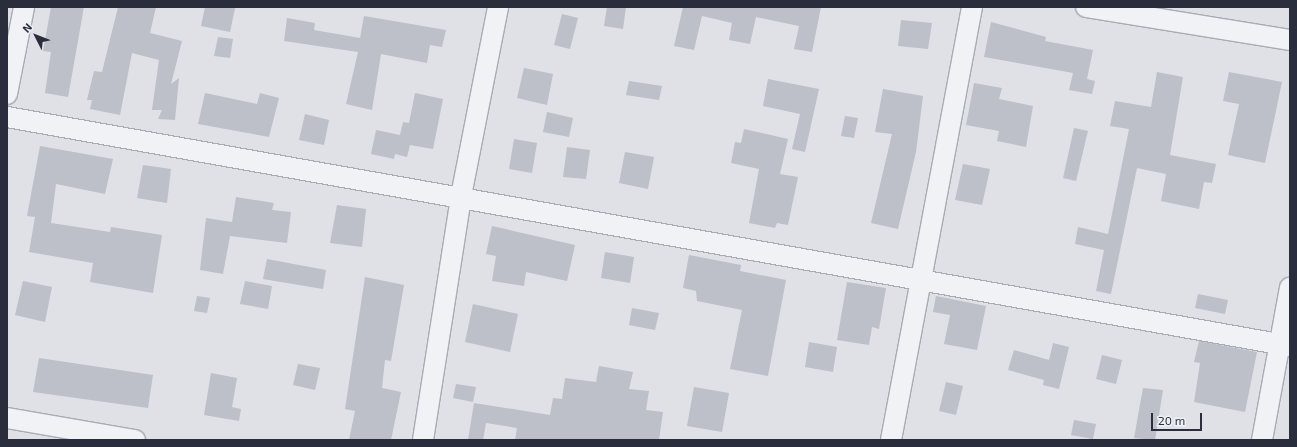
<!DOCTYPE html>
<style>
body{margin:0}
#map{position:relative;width:1297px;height:447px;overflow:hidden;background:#dfe1e7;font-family:"Exo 2",sans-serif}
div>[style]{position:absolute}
.building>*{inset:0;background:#bdbfc9}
.roads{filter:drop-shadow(1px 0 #a8abb4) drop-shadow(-1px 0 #a8abb4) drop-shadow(0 1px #a8abb4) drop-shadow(0 -1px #a8abb4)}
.street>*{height:20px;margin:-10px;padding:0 10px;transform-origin:10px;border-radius:10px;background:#f1f2f6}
span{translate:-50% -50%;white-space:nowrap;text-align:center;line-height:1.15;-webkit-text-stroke:3px #eef0f5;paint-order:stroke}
.frame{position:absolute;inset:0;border:8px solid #292d3c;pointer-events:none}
.north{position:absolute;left:16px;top:16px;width:40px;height:40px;-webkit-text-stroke:3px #eef0f5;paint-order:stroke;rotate:312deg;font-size:11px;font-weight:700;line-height:16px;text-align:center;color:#292d3c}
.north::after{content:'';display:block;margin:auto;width:14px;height:18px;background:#292d3c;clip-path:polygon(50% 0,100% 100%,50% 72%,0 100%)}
.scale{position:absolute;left:1151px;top:413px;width:51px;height:18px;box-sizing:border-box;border:2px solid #292d3c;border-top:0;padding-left:5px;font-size:12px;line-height:14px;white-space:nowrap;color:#292d3c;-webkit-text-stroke:3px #eef0f5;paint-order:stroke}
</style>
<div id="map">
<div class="building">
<i style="clip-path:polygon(51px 7px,84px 7px,68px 97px,45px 93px,51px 52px,43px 51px)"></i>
<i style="clip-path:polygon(118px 7px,156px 7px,150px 33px,182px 41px,171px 84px,179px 78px,175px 120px,158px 119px,162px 110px,152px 110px,159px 60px,132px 53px,120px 115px,90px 109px,92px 100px,87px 100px,94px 71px,102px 72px)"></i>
<i style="clip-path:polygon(205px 7px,235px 8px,230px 32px,201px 26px)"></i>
<i style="clip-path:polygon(607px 7px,626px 7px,623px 29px,604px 26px)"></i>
<i style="clip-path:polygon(683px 7px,821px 7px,812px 52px,794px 49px,799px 26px,756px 17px,750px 44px,729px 40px,732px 23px,702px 16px,694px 50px,674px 46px)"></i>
<i style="clip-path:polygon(562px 14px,578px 18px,570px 49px,554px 45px)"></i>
<i style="clip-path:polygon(364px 16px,446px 30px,442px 47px,430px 45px,427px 63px,381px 54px,372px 110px,346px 104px,358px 52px,284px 41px,287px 18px,315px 23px,314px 30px,360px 38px)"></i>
<i style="clip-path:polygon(901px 20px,932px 23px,928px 49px,898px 46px)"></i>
<i style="clip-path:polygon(991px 22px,1046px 37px,1045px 41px,1093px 50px,1087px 79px,1095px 81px,1092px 94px,1069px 90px,1073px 73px,984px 57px)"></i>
<i style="clip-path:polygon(218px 37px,233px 39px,230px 58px,214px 56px)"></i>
<i style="clip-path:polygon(524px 68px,553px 74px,547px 105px,517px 98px)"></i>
<i style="clip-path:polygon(1157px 72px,1183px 77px,1170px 155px,1216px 164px,1212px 183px,1204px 182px,1199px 209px,1161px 201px,1166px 174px,1137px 168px,1111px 294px,1096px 291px,1104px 250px,1075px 244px,1078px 227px,1108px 234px,1129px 129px,1110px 126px,1115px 101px,1151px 107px)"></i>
<i style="clip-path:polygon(1229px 72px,1282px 82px,1265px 163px,1228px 155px,1239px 104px,1223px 101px)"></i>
<i style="clip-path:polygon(768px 79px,819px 89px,805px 152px,792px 149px,800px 114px,763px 106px)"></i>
<i style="clip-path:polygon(629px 81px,662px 86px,659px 100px,626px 95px)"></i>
<i style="clip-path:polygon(974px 83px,1002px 88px,999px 99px,1033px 106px,1026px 147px,997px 141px,999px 131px,966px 125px)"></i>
<i style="clip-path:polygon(883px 89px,923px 96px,916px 152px,898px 229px,871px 223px,892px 134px,875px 132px)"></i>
<i style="clip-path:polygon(205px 93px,257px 104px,260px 93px,279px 98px,269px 137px,198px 124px)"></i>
<i style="clip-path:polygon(415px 93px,443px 99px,433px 149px,410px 145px,407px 157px,395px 154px,394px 159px,371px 154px,376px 130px,400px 135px,403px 122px,409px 123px)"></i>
<i style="clip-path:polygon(547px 112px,573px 118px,569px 137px,543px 132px)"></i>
<i style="clip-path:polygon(305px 114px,329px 120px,324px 145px,299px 140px)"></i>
<i style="clip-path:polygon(845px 116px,858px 118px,854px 138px,841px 136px)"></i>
<i style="clip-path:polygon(1074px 128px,1088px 131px,1076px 181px,1063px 178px)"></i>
<i style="clip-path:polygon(744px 129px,788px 139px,780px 174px,798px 177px,788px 225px,777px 223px,775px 228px,749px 223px,759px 169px,731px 163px,735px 142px,741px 143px)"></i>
<i style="clip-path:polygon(514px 139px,537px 143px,532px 173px,509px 169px)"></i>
<i style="clip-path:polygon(40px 146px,113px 159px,105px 194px,56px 184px,51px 223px,110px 232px,111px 227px,162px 235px,153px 293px,90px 282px,93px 263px,29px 252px,35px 217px,27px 216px)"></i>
<i style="clip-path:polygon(567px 147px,590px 150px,586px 179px,563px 177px)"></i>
<i style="clip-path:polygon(625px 152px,654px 157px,648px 189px,619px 183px)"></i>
<i style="clip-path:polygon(963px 164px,990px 169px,982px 205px,955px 200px)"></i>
<i style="clip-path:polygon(143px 165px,171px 169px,167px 203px,137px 198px)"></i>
<i style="clip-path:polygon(236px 197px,274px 203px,272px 210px,291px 212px,287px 243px,230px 236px,223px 274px,200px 270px,206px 218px,232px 222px)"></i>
<i style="clip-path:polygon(337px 205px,366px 209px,362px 247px,330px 243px)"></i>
<i style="clip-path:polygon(492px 226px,575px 245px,567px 281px,526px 272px,524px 286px,492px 281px,496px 256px,486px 254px)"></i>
<i style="clip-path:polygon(605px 252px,634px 257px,630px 283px,601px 278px)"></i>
<i style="clip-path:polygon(689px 255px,741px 265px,740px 271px,786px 280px,768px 376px,730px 369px,742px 310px,697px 301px,696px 291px,683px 288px)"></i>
<i style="clip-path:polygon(267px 259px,326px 270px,323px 289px,263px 279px)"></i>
<i style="clip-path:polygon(365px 277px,404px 285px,391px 361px,385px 360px,382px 388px,401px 392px,391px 440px,349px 440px,355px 411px,345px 409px)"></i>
<i style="clip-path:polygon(23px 281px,52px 287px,45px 322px,15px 315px)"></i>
<i style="clip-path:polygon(245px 281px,272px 286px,268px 309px,240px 304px)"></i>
<i style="clip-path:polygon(847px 282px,886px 288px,879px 329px,872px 327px,869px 345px,837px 340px)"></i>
<i style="clip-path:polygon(1198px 294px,1228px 300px,1225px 314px,1195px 308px)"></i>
<i style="clip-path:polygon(197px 296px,210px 298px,207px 313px,194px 311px)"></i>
<i style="clip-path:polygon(936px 296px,986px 306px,977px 350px,944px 344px,950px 315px,933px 312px)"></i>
<i style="clip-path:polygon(473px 304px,518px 314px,510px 352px,465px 342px)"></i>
<i style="clip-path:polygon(632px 308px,659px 313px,655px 330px,629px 325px)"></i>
<i style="clip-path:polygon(1199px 341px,1257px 352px,1245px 412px,1194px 402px,1200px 363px,1194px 362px)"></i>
<i style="clip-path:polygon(809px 342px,837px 347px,833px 372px,805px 367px)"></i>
<i style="clip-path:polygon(1053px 343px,1069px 347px,1059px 389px,1043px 385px,1044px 380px,1008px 370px,1014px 350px,1049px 360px)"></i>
<i style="clip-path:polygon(1102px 355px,1122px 360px,1116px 384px,1096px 379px)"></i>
<i style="clip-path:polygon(39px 358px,153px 375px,148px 408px,33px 392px)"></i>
<i style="clip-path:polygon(298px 364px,320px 368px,315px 390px,293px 385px)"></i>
<i style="clip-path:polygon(599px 366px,633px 372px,629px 389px,649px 391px,646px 410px,663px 412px,659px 440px,515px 440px,517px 428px,486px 423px,483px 440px,468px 440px,474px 403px,550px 415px,553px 398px,562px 399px,565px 378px,596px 382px)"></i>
<i style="clip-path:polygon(211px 373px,237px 378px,232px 407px,241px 409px,239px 421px,204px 415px)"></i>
<i style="clip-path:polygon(946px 382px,963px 386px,956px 415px,939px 411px)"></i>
<i style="clip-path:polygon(456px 384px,476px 387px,473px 402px,453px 398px)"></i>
<i style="clip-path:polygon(694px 387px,729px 393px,722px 432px,687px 426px)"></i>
<i style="clip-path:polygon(1143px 388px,1163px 390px,1155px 440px,1134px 438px)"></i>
<i style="clip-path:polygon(1074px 420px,1096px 424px,1093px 439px,1071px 435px)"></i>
</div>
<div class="roads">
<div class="street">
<i style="left:1086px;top:7px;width:207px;rotate:9.2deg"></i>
<i style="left:7px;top:94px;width:89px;rotate:-78.9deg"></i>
<i style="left:7px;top:117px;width:1303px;rotate:10.12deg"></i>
<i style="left:7px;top:418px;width:130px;rotate:9.8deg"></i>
<i style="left:423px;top:440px;width:247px;rotate:-81.1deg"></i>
<i style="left:461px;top:196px;width:193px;rotate:-78.9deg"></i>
<i style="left:891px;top:440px;width:441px;rotate:-79.4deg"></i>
<i style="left:1262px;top:440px;width:155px;rotate:-79.6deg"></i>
</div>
</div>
<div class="frame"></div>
<div class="north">N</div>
<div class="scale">20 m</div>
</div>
